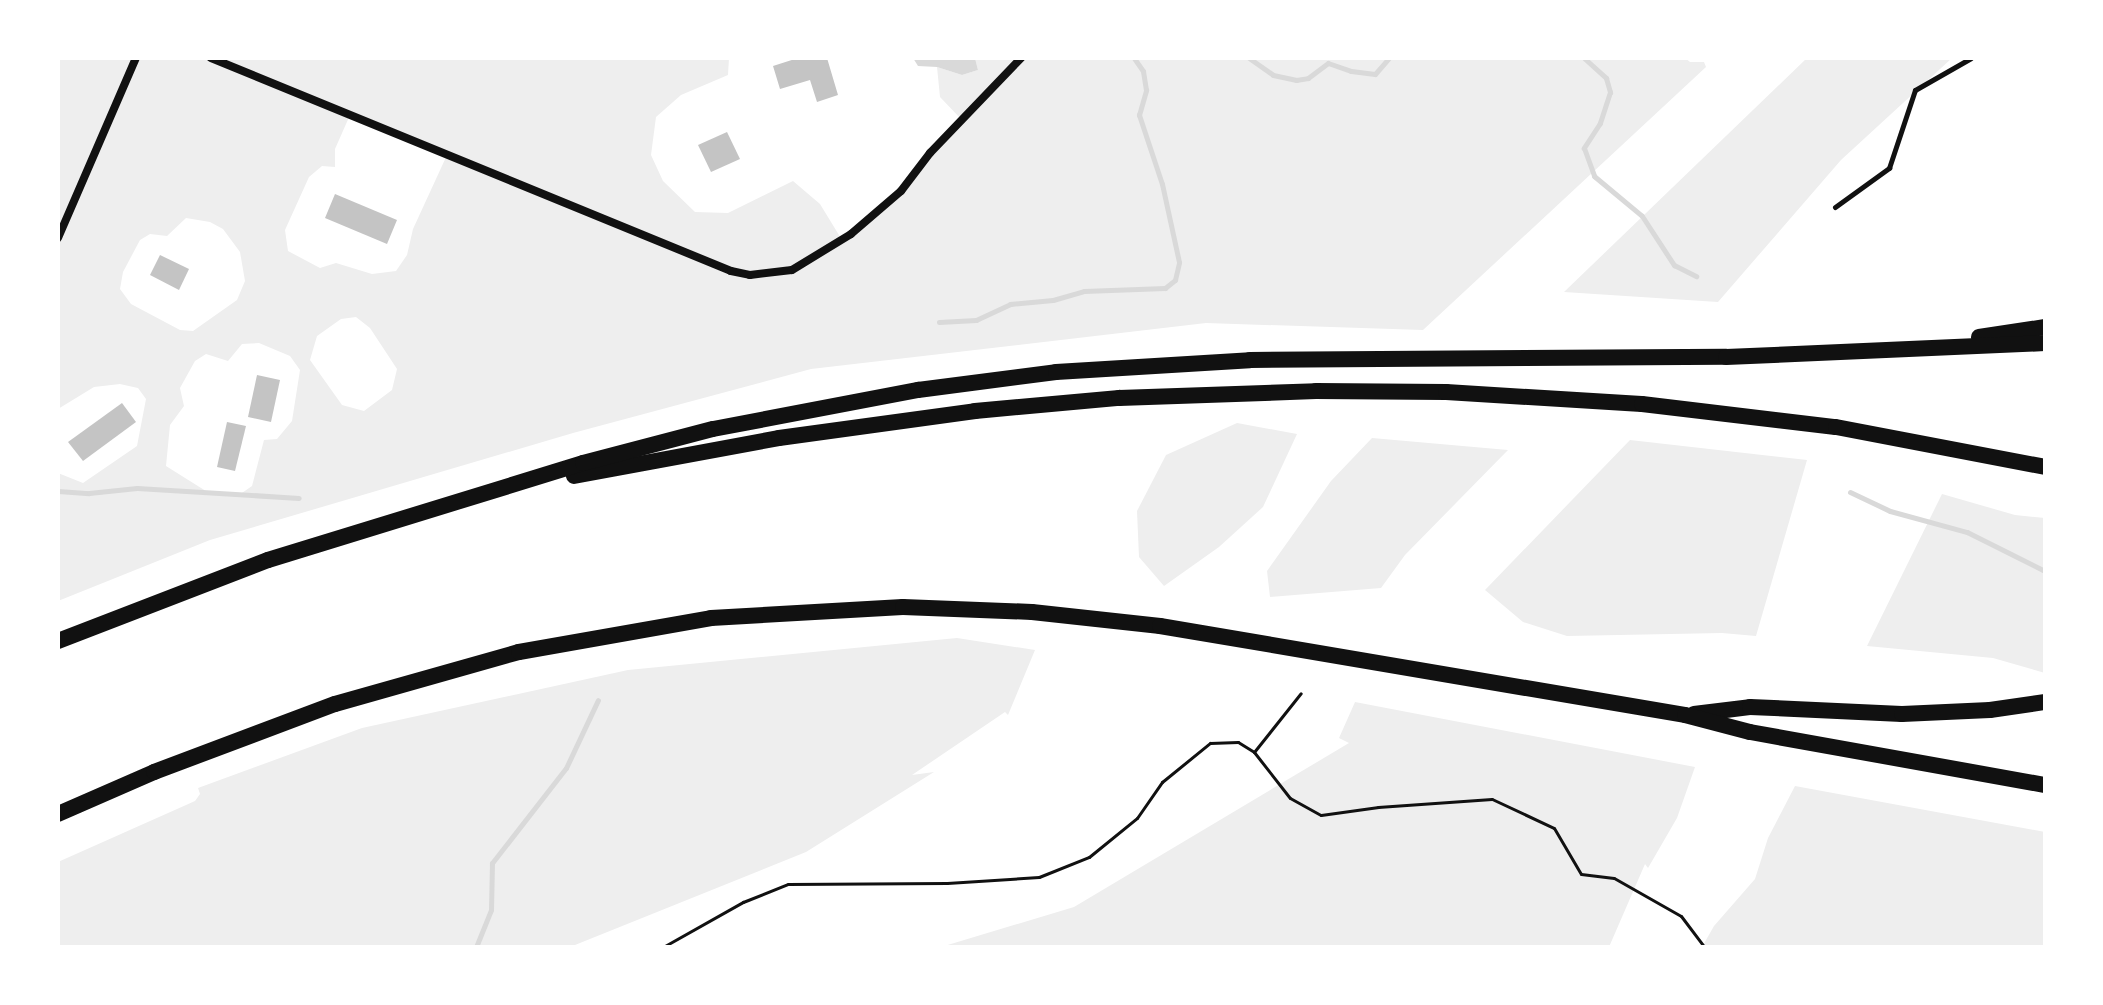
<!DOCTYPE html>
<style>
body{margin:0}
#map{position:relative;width:2103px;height:1005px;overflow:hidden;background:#fff;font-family:Roboto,sans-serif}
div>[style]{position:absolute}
.green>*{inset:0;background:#eee}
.water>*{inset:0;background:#d9d9d9}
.stream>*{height:5px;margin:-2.5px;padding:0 2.5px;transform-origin:2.5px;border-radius:2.5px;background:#d9d9d9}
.building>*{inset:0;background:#c4c4c4}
.path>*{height:3px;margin:-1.5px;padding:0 1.5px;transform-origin:1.5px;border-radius:1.5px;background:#111}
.service>*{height:5px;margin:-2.5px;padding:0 2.5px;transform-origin:2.5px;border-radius:2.5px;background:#111}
.minor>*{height:8px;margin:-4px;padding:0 4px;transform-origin:4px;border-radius:4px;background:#111}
.motorway>*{height:16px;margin:-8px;padding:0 8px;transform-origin:8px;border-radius:8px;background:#111}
span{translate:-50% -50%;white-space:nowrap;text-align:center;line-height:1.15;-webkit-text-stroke:8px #fff;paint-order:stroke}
.frame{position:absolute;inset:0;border:60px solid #fff;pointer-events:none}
</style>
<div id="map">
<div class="green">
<i style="clip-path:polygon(evenodd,58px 58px,729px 58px,728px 75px,681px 95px,656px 117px,651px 155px,663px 181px,695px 212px,728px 213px,793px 181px,820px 204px,842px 240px,880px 212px,961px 119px,940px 97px,937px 67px,962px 75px,978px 70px,975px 58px,1685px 58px,1690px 62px,1704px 62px,1706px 67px,1423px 330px,1206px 323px,811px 369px,573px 433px,210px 540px,58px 601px,58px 473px,83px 483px,137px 446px,146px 399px,138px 388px,120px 384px,94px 387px,58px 409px,58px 58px,350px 115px,447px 155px,413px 229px,407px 255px,396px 271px,372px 274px,336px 263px,320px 268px,288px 251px,285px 230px,309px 177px,322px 166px,335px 167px,335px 149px,350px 115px,58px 58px,186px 218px,210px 222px,223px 229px,240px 252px,245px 281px,237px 300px,193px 331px,180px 330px,131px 304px,120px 289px,123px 272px,140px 240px,150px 234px,167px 236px,186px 218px,58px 58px,356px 317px,370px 328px,397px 369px,392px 390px,364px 411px,342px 405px,310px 360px,317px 336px,341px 319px,356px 317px,58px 58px,259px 343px,290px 356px,300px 370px,292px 421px,277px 439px,264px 440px,252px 486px,239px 495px,209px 493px,166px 466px,170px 425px,184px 406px,180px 388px,195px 361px,206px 354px,228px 361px,242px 344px,259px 343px)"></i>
<i style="clip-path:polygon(1807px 58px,1952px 58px,1841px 160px,1718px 302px,1564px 292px)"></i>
<i style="clip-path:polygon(1237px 423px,1297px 434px,1263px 507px,1219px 547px,1164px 586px,1139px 557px,1137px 511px,1166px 455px)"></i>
<i style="clip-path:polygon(1372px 438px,1508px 450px,1405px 555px,1381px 588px,1270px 597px,1267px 571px,1331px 481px)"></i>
<i style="clip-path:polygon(1630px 440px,1807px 460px,1756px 636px,1722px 633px,1567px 636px,1523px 622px,1485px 590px)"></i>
<i style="clip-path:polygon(1942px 494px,2015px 515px,2045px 518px,2045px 673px,1993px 658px,1867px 646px)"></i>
<i style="clip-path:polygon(957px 638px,1035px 650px,1008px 715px,1005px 712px,912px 775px,934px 772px,806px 852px,570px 947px,58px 947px,58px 862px,195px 801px,200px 794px,198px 788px,362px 728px,628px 670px)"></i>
<i style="clip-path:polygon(1355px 702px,1695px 767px,1677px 818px,1648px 868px,1645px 864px,1609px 947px,941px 947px,1074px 907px,1349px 743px,1339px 738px)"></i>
<i style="clip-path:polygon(1795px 786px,2045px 832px,2045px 947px,1702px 947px,1714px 926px,1755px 879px,1768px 838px)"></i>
</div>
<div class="water">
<i style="clip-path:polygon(913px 58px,975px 58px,978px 70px,962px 75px,937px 67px,918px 66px)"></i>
</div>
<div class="stream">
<i style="left:1249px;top:58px;width:29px;rotate:35deg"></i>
<i style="left:1273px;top:75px;width:24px;rotate:12deg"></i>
<i style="left:1296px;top:80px;width:12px;rotate:-9deg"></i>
<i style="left:1308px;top:78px;width:25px;rotate:-37deg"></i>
<i style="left:1328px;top:63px;width:24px;rotate:19deg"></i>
<i style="left:1351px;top:71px;width:24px;rotate:7deg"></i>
<i style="left:1375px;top:74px;width:21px;rotate:-49deg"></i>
<i style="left:1584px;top:58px;width:30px;rotate:42deg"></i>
<i style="left:1606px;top:78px;width:15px;rotate:74deg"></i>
<i style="left:1610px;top:92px;width:33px;rotate:108deg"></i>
<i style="left:1600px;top:123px;width:30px;rotate:123deg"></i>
<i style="left:1584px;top:148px;width:30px;rotate:70deg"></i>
<i style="left:1594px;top:176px;width:62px;rotate:39.8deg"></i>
<i style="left:1642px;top:216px;width:59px;rotate:56.9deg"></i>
<i style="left:1674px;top:265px;width:25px;rotate:27deg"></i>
<i style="left:939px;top:322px;width:37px;rotate:-3deg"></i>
<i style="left:976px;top:320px;width:38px;rotate:-25deg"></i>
<i style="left:1010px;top:304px;width:43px;rotate:-5.3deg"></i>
<i style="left:1053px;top:300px;width:32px;rotate:-16deg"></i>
<i style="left:1084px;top:291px;width:81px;rotate:-2.1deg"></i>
<i style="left:1165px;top:288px;width:13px;rotate:-39deg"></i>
<i style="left:1175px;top:280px;width:18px;rotate:-77deg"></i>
<i style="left:1179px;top:262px;width:80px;rotate:-102.3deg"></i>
<i style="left:1162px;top:184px;width:73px;rotate:-108.4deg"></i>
<i style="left:1139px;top:115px;width:26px;rotate:-74deg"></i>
<i style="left:1146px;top:90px;width:19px;rotate:-99deg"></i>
<i style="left:1143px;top:71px;width:16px;rotate:-125deg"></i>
<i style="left:58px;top:491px;width:31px;rotate:4deg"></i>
<i style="left:89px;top:493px;width:48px;rotate:-5.9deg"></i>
<i style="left:137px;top:488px;width:162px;rotate:3.5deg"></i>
<i style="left:1850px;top:492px;width:44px;rotate:25.4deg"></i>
<i style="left:1890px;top:511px;width:80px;rotate:15.3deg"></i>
<i style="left:1967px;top:532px;width:87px;rotate:26.6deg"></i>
<i style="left:476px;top:947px;width:40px;rotate:-68deg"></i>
<i style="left:491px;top:910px;width:47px;rotate:-88.8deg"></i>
<i style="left:492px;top:863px;width:120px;rotate:-52.1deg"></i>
<i style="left:566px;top:768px;width:75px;rotate:-64.8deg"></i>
</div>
<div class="building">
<i style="clip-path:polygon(798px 58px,827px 58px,838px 95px,817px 102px,810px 80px,780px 89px,773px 66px)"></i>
<i style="clip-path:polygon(727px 132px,740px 159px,711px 172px,698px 145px)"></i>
<i style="clip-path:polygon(335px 194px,397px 220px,387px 244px,325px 218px)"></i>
<i style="clip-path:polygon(160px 255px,189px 269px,179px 290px,150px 275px)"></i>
<i style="clip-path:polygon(257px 375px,280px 380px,271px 422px,248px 417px)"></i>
<i style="clip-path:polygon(122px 403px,136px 422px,83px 461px,68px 442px)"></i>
<i style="clip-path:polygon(227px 422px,246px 426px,235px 471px,217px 467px)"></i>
</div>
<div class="path">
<i style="left:1254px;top:752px;width:58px;rotate:52deg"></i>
<i style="left:1290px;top:798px;width:35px;rotate:29deg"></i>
<i style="left:1321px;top:815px;width:58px;rotate:-8deg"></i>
<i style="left:1378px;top:807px;width:114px;rotate:-4deg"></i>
<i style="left:1492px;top:799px;width:68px;rotate:25.1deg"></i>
<i style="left:1554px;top:828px;width:53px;rotate:59.6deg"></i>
<i style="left:1581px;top:874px;width:33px;rotate:7deg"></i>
<i style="left:1614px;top:878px;width:77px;rotate:29.6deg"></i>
<i style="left:1681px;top:916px;width:39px;rotate:53deg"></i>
<i style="left:663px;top:947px;width:92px;rotate:-29.4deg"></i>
<i style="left:743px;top:902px;width:48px;rotate:-21.8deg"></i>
<i style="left:788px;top:884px;width:159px;rotate:-0.4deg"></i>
<i style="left:947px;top:883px;width:92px;rotate:-3.7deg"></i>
<i style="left:1039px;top:877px;width:54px;rotate:-21.8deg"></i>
<i style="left:1089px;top:857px;width:62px;rotate:-39.1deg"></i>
<i style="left:1137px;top:818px;width:44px;rotate:-55.2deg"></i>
<i style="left:1162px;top:782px;width:62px;rotate:-39.1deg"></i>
<i style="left:1210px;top:743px;width:28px;rotate:-2deg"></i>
<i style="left:1238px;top:742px;width:19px;rotate:32deg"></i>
<i style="left:1254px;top:752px;width:75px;rotate:-51.5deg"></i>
</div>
<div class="service">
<i style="left:1835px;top:207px;width:67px;rotate:-35.8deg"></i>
<i style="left:1889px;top:168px;width:82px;rotate:-71.6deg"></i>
<i style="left:1915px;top:90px;width:64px;rotate:-29.7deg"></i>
</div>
<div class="minor">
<i style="left:211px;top:58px;width:562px;rotate:22.27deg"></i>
<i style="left:731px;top:271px;width:19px;rotate:12deg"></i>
<i style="left:750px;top:275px;width:42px;rotate:-6.8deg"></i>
<i style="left:792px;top:270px;width:69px;rotate:-31.4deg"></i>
<i style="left:851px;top:234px;width:66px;rotate:-40.7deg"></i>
<i style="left:901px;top:191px;width:48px;rotate:-52.7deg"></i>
<i style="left:930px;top:153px;width:132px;rotate:-46.2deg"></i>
<i style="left:58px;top:238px;width:196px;rotate:-66.6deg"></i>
</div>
<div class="motorway">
<i style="left:1979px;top:337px;width:67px;rotate:-8.6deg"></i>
<i style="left:574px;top:476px;width:208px;rotate:-10.5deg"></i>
<i style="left:779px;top:438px;width:198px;rotate:-7.8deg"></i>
<i style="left:975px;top:411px;width:145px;rotate:-5.2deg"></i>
<i style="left:1119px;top:398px;width:197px;rotate:-2deg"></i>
<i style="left:1316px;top:391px;width:130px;rotate:0.4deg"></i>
<i style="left:1446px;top:392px;width:196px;rotate:3.5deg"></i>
<i style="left:1642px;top:404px;width:195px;rotate:6.8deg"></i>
<i style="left:1836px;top:427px;width:213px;rotate:10.8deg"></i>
<i style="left:58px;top:641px;width:225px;rotate:-21.1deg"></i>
<i style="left:268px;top:560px;width:330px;rotate:-17.1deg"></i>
<i style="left:583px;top:463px;width:134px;rotate:-14.7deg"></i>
<i style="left:713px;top:429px;width:209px;rotate:-10.8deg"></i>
<i style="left:918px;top:390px;width:139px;rotate:-7.4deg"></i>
<i style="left:1056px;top:372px;width:194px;rotate:-3.5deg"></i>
<i style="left:1250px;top:360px;width:476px;rotate:-0.4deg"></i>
<i style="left:1726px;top:357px;width:319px;rotate:-2.5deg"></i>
<i style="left:1694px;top:714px;width:56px;rotate:-7.1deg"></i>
<i style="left:1750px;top:707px;width:152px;rotate:2.6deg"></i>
<i style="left:1902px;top:714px;width:88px;rotate:-2.6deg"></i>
<i style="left:1990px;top:710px;width:56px;rotate:-8.3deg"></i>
<i style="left:58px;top:814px;width:105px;rotate:-23.6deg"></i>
<i style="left:154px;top:772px;width:193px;rotate:-20.6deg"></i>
<i style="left:335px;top:704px;width:191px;rotate:-15.8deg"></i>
<i style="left:519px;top:652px;width:195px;rotate:-10deg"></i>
<i style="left:711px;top:618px;width:192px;rotate:-3.3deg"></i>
<i style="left:903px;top:607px;width:129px;rotate:2.2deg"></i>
<i style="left:1032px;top:612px;width:129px;rotate:6.2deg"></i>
<i style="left:1160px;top:626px;width:532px;rotate:9.62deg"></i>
<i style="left:1685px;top:715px;width:67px;rotate:14.7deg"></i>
<i style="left:1750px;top:732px;width:300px;rotate:10.2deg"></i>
</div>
<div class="frame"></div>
</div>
